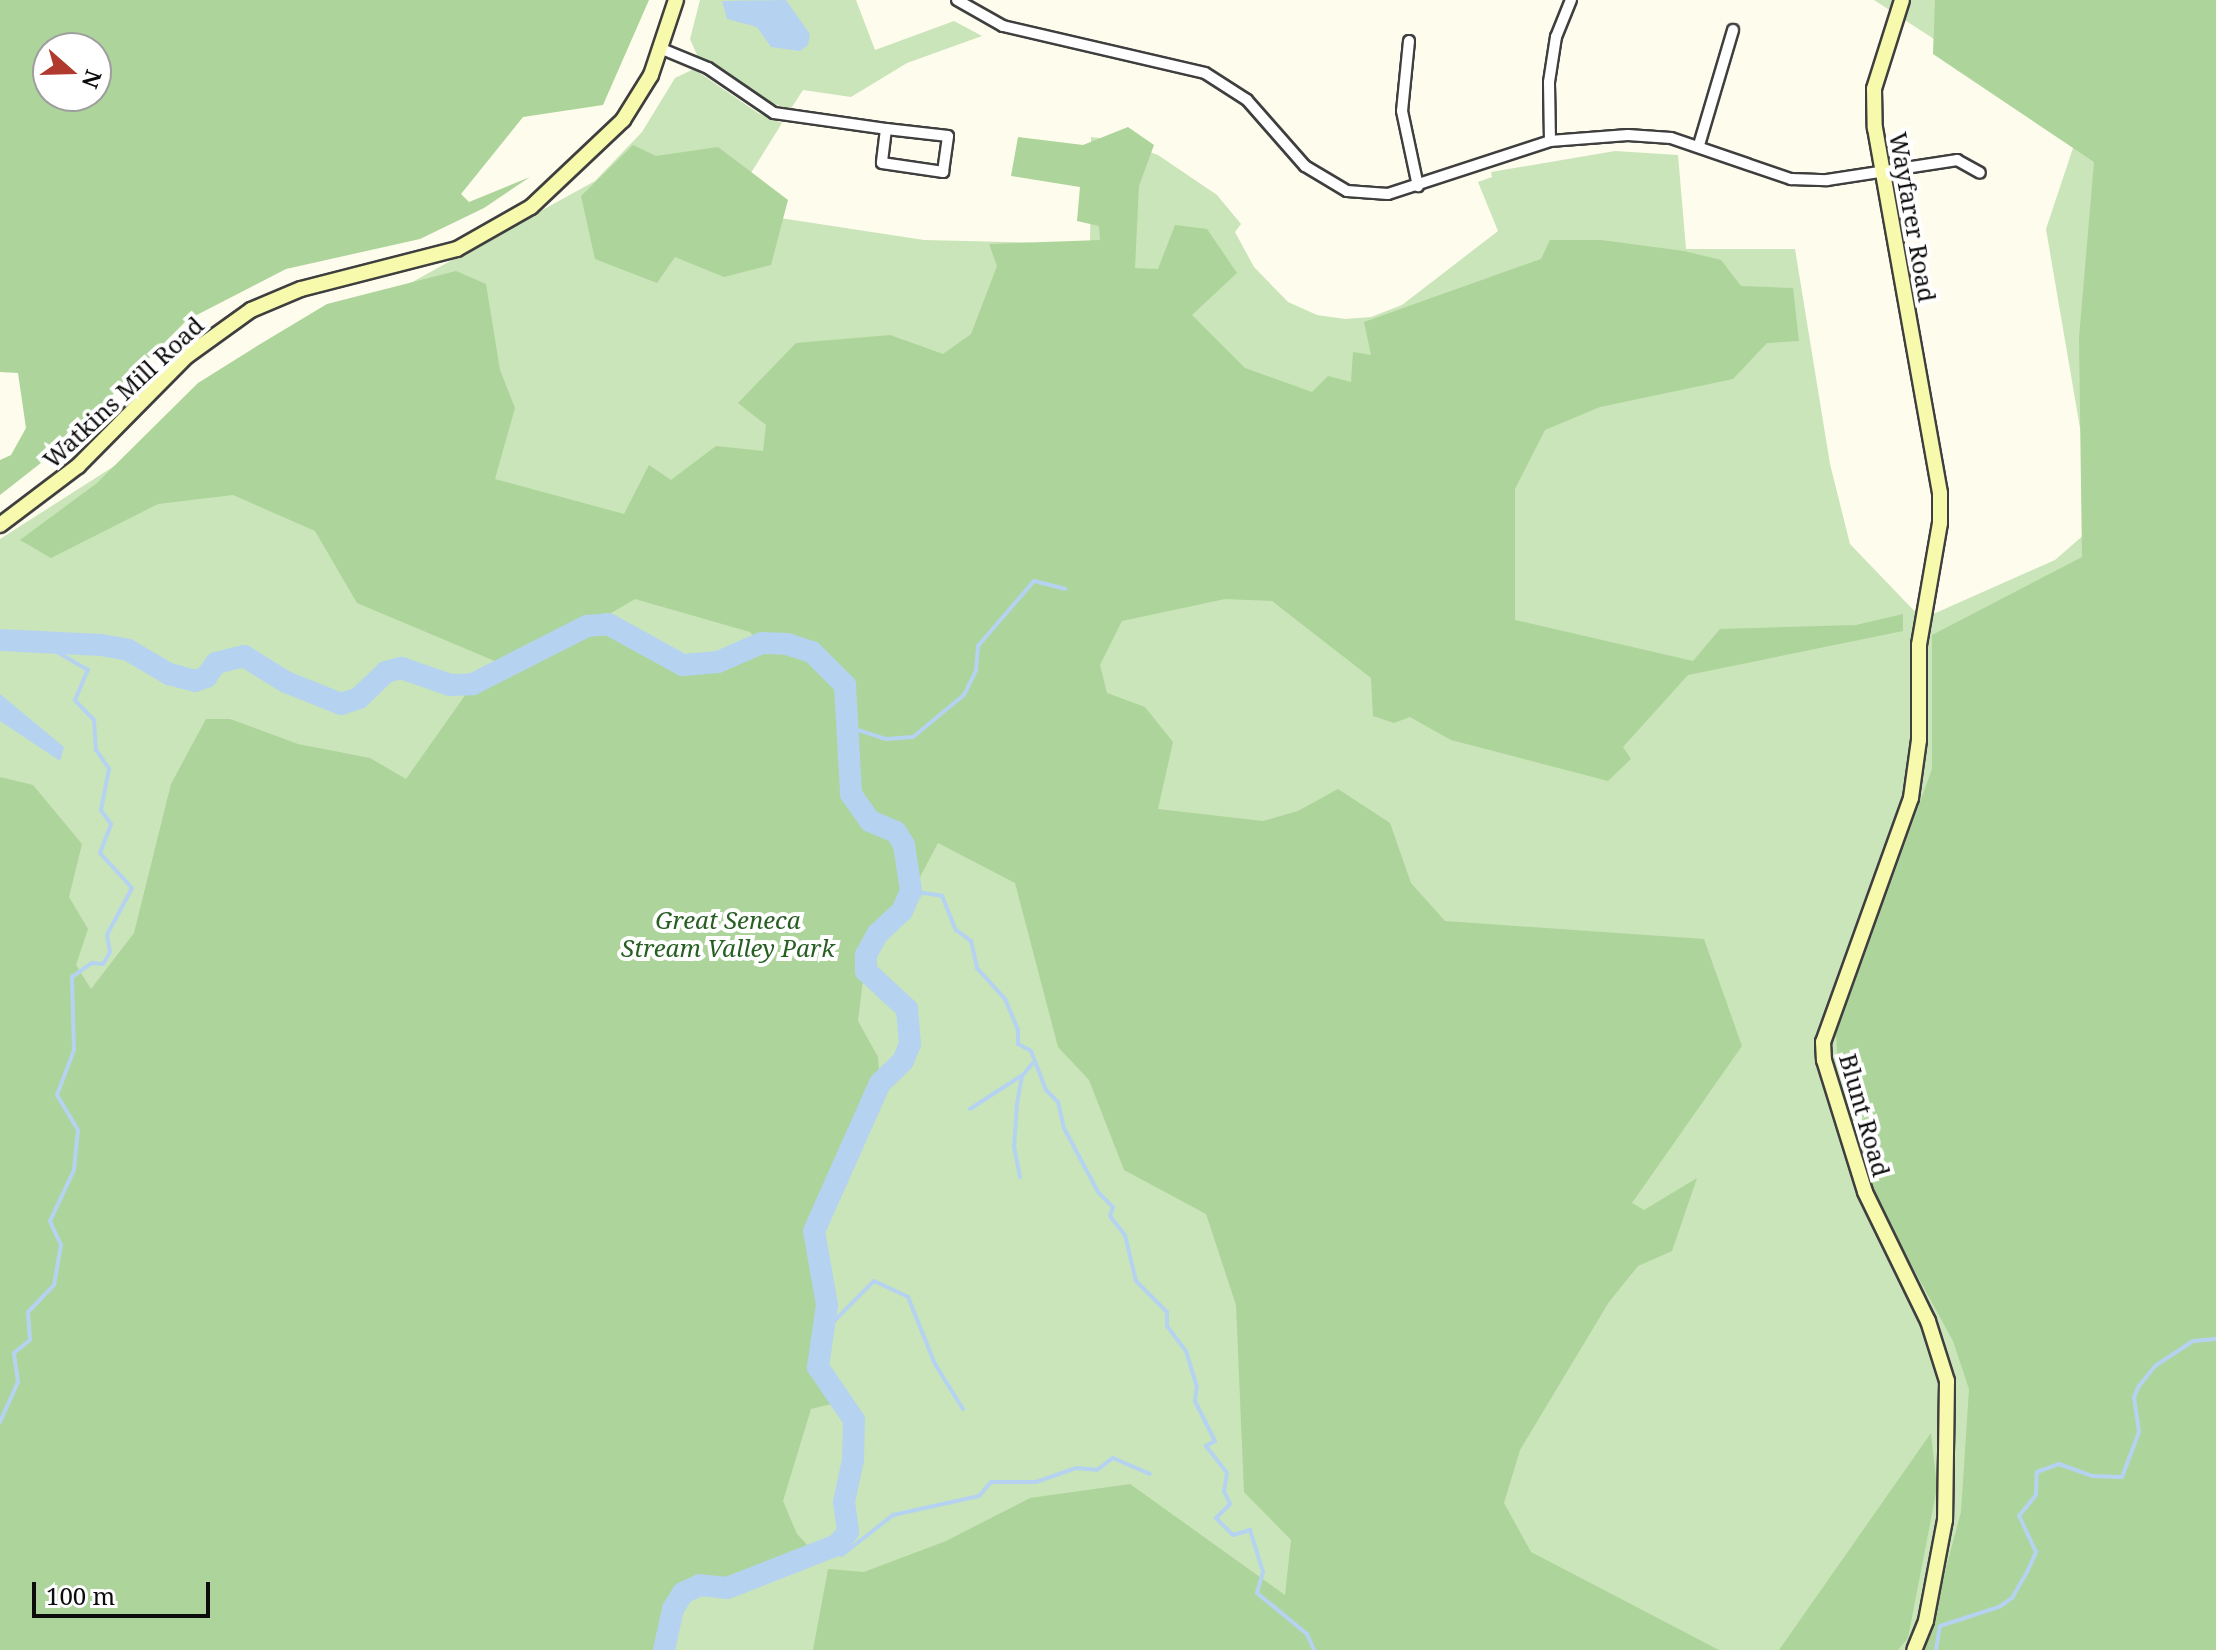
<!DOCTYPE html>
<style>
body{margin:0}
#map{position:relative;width:2216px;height:1650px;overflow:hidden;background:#fefced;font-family:"Noto Serif",serif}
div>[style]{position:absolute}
.green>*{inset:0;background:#cae5b9}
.forest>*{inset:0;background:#add49a}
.water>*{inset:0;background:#b5d3f1}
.stream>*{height:4px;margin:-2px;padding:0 2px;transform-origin:2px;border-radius:2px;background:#b5d3f1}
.river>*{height:22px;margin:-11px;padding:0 11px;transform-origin:11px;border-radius:11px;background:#b5d3f1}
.roads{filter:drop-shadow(2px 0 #3f3f3f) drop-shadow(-2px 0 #3f3f3f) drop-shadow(0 2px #3f3f3f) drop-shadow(0 -2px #3f3f3f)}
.street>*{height:10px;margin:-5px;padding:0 5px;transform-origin:5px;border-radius:5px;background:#fff}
.secondary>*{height:14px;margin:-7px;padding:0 7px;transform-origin:7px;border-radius:7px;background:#f7f9ad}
span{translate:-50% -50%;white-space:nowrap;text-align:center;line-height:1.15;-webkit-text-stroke:8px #fff;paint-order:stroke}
.street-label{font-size:24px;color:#0c0c0c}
.park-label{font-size:24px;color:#275e22;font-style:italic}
.north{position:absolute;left:32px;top:32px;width:80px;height:80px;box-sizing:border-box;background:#fff;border:2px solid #9e9e9e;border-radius:50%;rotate:110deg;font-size:22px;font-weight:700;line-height:32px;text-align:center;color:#0c0c0c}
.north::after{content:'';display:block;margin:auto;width:28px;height:36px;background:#b13a2f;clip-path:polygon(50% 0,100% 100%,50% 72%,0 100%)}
.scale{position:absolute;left:32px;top:1582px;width:178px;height:36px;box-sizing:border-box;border:4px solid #0c0c0c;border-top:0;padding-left:10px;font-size:24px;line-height:28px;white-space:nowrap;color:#0c0c0c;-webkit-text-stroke:6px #fff;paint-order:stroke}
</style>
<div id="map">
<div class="green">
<i style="clip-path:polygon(700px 0,856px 0,875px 50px,954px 21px,982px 36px,907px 63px,851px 97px,803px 90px,790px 110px,758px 97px,697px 55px,690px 39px)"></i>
<i style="clip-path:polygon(1874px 0,2216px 0,2216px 1631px,2200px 1650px,123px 1650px,0 1595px,0 539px,340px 322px,595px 181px,642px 132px,675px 78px,694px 69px,758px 113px,782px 123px,728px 210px,924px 240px,1090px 244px,1091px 137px,1116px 140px,1158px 155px,1217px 195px,1241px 224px,1235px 232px,1254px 267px,1288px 302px,1317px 315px,1345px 319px,1371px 317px,1402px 305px,1498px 231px,1478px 182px,1492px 177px,1491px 172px,1615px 151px,1678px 155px,1686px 249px,1795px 249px,1830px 464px,1850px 544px,1922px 619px,2055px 560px,2133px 492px,2088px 475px,2046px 229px,2078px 133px)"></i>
</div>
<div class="forest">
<i style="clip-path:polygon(evenodd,0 0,649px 0,603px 105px,523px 117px,461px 194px,469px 202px,530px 177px,484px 208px,420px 239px,286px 269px,187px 320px,60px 448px,0 495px,0 460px,11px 455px,26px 428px,18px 373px,0 372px,0 0,48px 48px,96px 48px,96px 96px,48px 96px,48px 48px)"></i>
<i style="clip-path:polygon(1935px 0,2216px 0,2216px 1650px,1924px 1650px,1961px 1512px,1969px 1389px,1953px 1341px,1873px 1195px,1838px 1065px,1836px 1034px,1932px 769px,1932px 635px,2082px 557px,2079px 338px,2094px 162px,1933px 54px)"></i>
<i style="clip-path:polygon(evenodd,1128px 127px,1154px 145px,1139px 186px,1135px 268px,1158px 269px,1175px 225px,1207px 229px,1237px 273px,1192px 315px,1245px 368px,1312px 392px,1328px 376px,1351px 382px,1353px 352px,1371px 355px,1364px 322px,1541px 259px,1550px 240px,1601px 240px,1684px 251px,1721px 260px,1741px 286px,1793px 288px,1799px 341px,1767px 343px,1733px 379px,1600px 407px,1545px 430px,1515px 489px,1515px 620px,1693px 661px,1720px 629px,1856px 625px,1903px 614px,1903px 631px,1688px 675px,1623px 747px,1631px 759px,1608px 781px,1451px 740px,1410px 717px,1394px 723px,1373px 716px,1371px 678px,1272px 601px,1225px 599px,1122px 621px,1100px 665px,1107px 693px,1145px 707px,1173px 742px,1158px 809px,1263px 821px,1298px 811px,1338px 789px,1390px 823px,1411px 883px,1445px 921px,1704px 939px,1742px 1046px,1632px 1203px,1644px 1210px,1697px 1178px,1672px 1251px,1638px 1266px,1609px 1302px,1520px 1450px,1504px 1503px,1531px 1552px,1719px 1650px,813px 1650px,828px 1569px,864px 1572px,946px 1541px,1030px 1498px,1130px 1484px,1285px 1595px,1291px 1540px,1244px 1492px,1236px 1305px,1206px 1214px,1124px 1170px,1089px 1080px,1058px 1047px,1015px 883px,938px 843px,902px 911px,878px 933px,866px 955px,858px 1021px,878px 1057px,880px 1083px,814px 1231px,827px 1305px,818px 1367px,824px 1381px,844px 1401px,811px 1409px,783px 1501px,797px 1534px,813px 1551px,729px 1587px,700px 1585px,683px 1593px,673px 1609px,664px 1650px,0 1650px,0 777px,33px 785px,82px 844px,69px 897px,88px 929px,76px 965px,91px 989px,134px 933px,171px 784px,206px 719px,230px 719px,298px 744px,370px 758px,406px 779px,473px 684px,509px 667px,357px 603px,315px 531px,233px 495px,158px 504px,51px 558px,20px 540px,97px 483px,198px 383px,257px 346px,327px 304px,456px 271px,486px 284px,500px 370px,515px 408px,495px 479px,624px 514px,649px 465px,671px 480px,716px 446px,763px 451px,766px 425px,738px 403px,796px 343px,890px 335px,943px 354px,971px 334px,997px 266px,989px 244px,1100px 240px,1099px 226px,1077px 221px,1080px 187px,1011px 176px,1018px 137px,1083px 145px,1128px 127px,635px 599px,750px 632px,761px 643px,718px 662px,683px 665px,608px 624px,589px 626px,635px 599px)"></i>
<i style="clip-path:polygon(633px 145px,656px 156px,718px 147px,788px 200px,771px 265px,724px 277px,675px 257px,657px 283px,595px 259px,581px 196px)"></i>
<i style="clip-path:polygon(1931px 1433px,1937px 1488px,1908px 1638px,1898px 1650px,1779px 1650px)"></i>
</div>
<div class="water">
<i style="clip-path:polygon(786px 0,810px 34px,808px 45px,800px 51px,771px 47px,757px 27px,727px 19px,722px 1px)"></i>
<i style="clip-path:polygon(0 694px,64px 747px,60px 761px,0 721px)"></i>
</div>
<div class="stream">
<i style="left:849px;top:727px;width:39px;rotate:18deg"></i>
<i style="left:886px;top:739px;width:27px;rotate:-4deg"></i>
<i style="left:913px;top:737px;width:66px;rotate:-39.5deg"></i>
<i style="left:964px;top:695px;width:28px;rotate:-64deg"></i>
<i style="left:976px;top:670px;width:24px;rotate:-85deg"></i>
<i style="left:978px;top:646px;width:86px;rotate:-49.3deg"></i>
<i style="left:1034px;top:581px;width:32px;rotate:14deg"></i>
<i style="left:911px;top:891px;width:31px;rotate:9deg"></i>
<i style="left:942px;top:896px;width:37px;rotate:68deg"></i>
<i style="left:956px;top:930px;width:19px;rotate:36deg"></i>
<i style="left:971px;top:941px;width:28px;rotate:77deg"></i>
<i style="left:977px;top:968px;width:42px;rotate:47.9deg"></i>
<i style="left:1005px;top:999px;width:33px;rotate:67deg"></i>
<i style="left:1018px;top:1029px;width:15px;rotate:90deg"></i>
<i style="left:1018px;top:1044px;width:15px;rotate:28deg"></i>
<i style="left:1031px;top:1051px;width:42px;rotate:69deg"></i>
<i style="left:1046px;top:1090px;width:17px;rotate:45deg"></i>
<i style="left:1058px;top:1102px;width:27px;rotate:77deg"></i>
<i style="left:1064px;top:1128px;width:72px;rotate:62deg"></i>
<i style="left:1098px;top:1192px;width:21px;rotate:45deg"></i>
<i style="left:1113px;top:1207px;width:9px;rotate:108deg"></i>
<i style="left:1110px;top:1216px;width:24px;rotate:52deg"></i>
<i style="left:1125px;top:1235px;width:47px;rotate:76.6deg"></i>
<i style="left:1136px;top:1281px;width:44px;rotate:45deg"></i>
<i style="left:1167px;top:1312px;width:14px;rotate:90deg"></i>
<i style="left:1167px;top:1326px;width:31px;rotate:53deg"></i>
<i style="left:1186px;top:1351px;width:37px;rotate:73deg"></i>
<i style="left:1197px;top:1386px;width:15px;rotate:98deg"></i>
<i style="left:1195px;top:1401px;width:45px;rotate:63.4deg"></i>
<i style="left:1215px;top:1441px;width:10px;rotate:151deg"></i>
<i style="left:1206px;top:1446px;width:34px;rotate:52deg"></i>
<i style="left:1227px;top:1473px;width:18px;rotate:99deg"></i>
<i style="left:1224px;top:1491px;width:14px;rotate:65deg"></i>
<i style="left:1230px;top:1504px;width:20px;rotate:135deg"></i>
<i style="left:1216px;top:1518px;width:24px;rotate:45deg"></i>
<i style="left:1233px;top:1535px;width:18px;rotate:-16deg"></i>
<i style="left:1250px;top:1530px;width:44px;rotate:72.8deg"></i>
<i style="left:1263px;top:1572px;width:22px;rotate:106deg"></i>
<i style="left:1257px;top:1593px;width:65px;rotate:39.4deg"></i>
<i style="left:1307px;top:1634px;width:17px;rotate:66deg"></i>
<i style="left:970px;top:1109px;width:61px;rotate:-32.9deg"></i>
<i style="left:1020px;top:1177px;width:31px;rotate:-101deg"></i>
<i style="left:1014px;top:1147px;width:43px;rotate:-86deg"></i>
<i style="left:1017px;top:1104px;width:28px;rotate:-80deg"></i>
<i style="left:1022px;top:1076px;width:16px;rotate:-50deg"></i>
<i style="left:823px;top:1332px;width:72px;rotate:-45deg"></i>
<i style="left:874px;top:1281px;width:38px;rotate:25deg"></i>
<i style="left:908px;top:1297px;width:72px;rotate:68.1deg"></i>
<i style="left:935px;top:1364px;width:53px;rotate:58.1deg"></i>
<i style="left:0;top:1422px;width:44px;rotate:-65.8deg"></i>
<i style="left:18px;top:1382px;width:29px;rotate:-98deg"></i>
<i style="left:14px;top:1353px;width:21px;rotate:-39deg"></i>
<i style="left:30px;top:1340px;width:28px;rotate:-94deg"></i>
<i style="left:28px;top:1312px;width:37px;rotate:-46deg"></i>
<i style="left:54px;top:1285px;width:41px;rotate:-80.1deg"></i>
<i style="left:61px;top:1245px;width:26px;rotate:-115deg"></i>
<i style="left:50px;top:1221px;width:56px;rotate:-64.8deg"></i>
<i style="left:74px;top:1170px;width:40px;rotate:-84.3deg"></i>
<i style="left:78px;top:1130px;width:41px;rotate:-121deg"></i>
<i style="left:57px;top:1095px;width:48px;rotate:-69.3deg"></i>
<i style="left:74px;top:1050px;width:73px;rotate:-91.6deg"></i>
<i style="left:72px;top:977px;width:24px;rotate:-35deg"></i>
<i style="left:92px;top:963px;width:11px;rotate:5deg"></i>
<i style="left:103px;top:964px;width:14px;rotate:-60deg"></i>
<i style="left:110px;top:952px;width:17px;rotate:-100deg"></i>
<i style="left:107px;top:935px;width:53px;rotate:-62deg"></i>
<i style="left:132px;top:888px;width:47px;rotate:-132.4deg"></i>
<i style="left:100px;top:853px;width:31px;rotate:-69deg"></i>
<i style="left:111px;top:824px;width:17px;rotate:-126deg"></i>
<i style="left:101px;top:810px;width:42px;rotate:-79deg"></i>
<i style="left:109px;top:769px;width:23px;rotate:-124deg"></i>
<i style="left:96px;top:750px;width:30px;rotate:-94deg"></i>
<i style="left:94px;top:720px;width:28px;rotate:-134deg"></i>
<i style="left:75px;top:700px;width:33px;rotate:-67deg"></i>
<i style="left:88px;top:670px;width:56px;rotate:-149.7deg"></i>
<i style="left:837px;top:1545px;width:11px;rotate:63deg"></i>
<i style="left:842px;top:1555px;width:65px;rotate:-38.1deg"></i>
<i style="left:893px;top:1515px;width:88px;rotate:-12.5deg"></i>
<i style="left:979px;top:1496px;width:18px;rotate:-49deg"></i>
<i style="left:991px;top:1482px;width:45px"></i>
<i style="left:1036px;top:1482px;width:42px;rotate:-19.3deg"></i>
<i style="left:1076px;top:1468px;width:21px;rotate:5deg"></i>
<i style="left:1097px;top:1470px;width:20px;rotate:-37deg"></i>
<i style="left:1113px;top:1458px;width:40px;rotate:23.4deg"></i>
<i style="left:1936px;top:1650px;width:24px;rotate:-81deg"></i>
<i style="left:1940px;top:1626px;width:62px;rotate:-17.9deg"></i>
<i style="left:1999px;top:1607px;width:16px;rotate:-35deg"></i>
<i style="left:2012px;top:1598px;width:32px;rotate:-60deg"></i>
<i style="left:2028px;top:1570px;width:20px;rotate:-66deg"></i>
<i style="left:2036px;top:1552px;width:40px;rotate:-115deg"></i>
<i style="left:2019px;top:1516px;width:27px;rotate:-51deg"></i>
<i style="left:2036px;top:1495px;width:23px;rotate:-88deg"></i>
<i style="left:2037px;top:1472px;width:23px;rotate:-20deg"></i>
<i style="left:2059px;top:1464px;width:35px;rotate:20deg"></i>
<i style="left:2092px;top:1476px;width:30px;rotate:2deg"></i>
<i style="left:2122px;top:1477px;width:48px;rotate:-69.3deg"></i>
<i style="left:2139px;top:1432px;width:35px;rotate:-98deg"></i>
<i style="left:2134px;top:1397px;width:12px;rotate:-66deg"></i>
<i style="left:2139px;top:1386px;width:26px;rotate:-51deg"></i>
<i style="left:2155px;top:1366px;width:45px;rotate:-33.3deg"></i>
<i style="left:2193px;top:1341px;width:23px;rotate:-5deg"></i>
</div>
<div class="river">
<i style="left:0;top:640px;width:101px;rotate:2.8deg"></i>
<i style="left:101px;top:645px;width:27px;rotate:10deg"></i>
<i style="left:128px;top:650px;width:48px;rotate:30.3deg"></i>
<i style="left:169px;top:674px;width:27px;rotate:15deg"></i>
<i style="left:195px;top:681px;width:12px;rotate:-20deg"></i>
<i style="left:206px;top:677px;width:17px;rotate:-54deg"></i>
<i style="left:216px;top:663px;width:29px;rotate:-14deg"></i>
<i style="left:244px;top:656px;width:49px;rotate:31.8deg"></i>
<i style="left:286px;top:682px;width:59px;rotate:21.8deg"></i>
<i style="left:341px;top:704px;width:19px;rotate:-18deg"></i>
<i style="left:359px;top:698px;width:37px;rotate:-44deg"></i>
<i style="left:386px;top:672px;width:16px;rotate:-15deg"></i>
<i style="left:401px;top:668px;width:52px;rotate:19.1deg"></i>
<i style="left:450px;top:685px;width:23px;rotate:-2deg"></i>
<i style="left:473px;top:684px;width:128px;rotate:-27deg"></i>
<i style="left:587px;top:626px;width:21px;rotate:-5deg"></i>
<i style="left:608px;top:624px;width:85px;rotate:28.7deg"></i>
<i style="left:683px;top:665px;width:35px;rotate:-5deg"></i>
<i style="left:718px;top:662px;width:48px;rotate:-23.4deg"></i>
<i style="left:762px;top:643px;width:25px;rotate:2deg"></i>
<i style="left:787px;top:644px;width:26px;rotate:18deg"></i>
<i style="left:812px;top:652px;width:47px;rotate:45deg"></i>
<i style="left:845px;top:685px;width:109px;rotate:86.8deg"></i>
<i style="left:851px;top:794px;width:33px;rotate:55deg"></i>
<i style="left:870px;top:821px;width:28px;rotate:23deg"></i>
<i style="left:896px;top:832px;width:15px;rotate:58deg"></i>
<i style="left:904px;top:845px;width:47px;rotate:81.3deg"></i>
<i style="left:911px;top:891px;width:22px;rotate:114deg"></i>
<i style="left:902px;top:911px;width:33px;rotate:137deg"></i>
<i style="left:878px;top:933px;width:25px;rotate:119deg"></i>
<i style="left:866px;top:955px;width:16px;rotate:90deg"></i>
<i style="left:866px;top:971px;width:56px;rotate:42.8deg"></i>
<i style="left:907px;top:1009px;width:35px;rotate:85deg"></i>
<i style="left:910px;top:1044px;width:18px;rotate:112deg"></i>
<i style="left:903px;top:1061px;width:32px;rotate:136deg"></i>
<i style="left:880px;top:1083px;width:162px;rotate:114deg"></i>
<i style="left:814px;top:1231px;width:75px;rotate:80deg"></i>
<i style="left:827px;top:1305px;width:63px;rotate:98.3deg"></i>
<i style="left:818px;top:1367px;width:64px;rotate:55.8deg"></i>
<i style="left:854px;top:1420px;width:40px;rotate:91.4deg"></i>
<i style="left:853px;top:1460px;width:43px;rotate:102.1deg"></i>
<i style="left:844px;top:1502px;width:30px;rotate:82deg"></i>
<i style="left:848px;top:1532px;width:17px;rotate:130deg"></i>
<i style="left:837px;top:1545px;width:118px;rotate:158.6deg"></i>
<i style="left:727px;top:1588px;width:27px;rotate:-174deg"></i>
<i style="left:700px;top:1585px;width:19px;rotate:155deg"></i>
<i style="left:683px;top:1593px;width:19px;rotate:122deg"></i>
<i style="left:673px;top:1609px;width:42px;rotate:102.4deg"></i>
</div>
<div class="roads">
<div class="street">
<i style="left:957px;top:0;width:53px;rotate:29.5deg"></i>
<i style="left:1003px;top:26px;width:207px;rotate:13.1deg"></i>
<i style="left:1205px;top:73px;width:50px;rotate:32.7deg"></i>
<i style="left:1247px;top:100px;width:88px;rotate:48.7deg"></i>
<i style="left:1305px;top:166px;width:49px;rotate:30.8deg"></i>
<i style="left:1347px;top:191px;width:41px;rotate:4.2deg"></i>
<i style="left:1388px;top:194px;width:170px;rotate:-18.1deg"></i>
<i style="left:1550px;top:141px;width:78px;rotate:-4.4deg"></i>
<i style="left:1628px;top:135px;width:43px;rotate:4deg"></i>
<i style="left:1671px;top:138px;width:127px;rotate:18.9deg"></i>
<i style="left:1791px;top:179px;width:36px;rotate:2deg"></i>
<i style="left:1827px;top:180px;width:132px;rotate:-8.7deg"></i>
<i style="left:1957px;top:160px;width:26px;rotate:29deg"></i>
<i style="left:1409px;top:41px;width:70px;rotate:95.7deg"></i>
<i style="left:1402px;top:111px;width:77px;rotate:78deg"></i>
<i style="left:662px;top:49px;width:50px;rotate:22.4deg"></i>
<i style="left:708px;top:68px;width:80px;rotate:34.3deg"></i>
<i style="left:774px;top:113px;width:113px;rotate:8.1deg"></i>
<i style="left:886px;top:129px;width:34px;rotate:97deg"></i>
<i style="left:882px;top:163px;width:62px;rotate:8.4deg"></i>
<i style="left:943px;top:172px;width:36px;rotate:-82deg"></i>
<i style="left:948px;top:136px;width:62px;rotate:-173.6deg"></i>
<i style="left:1550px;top:141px;width:59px;rotate:-91deg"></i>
<i style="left:1549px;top:82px;width:46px;rotate:-81.2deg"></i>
<i style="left:1556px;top:37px;width:40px;rotate:-68deg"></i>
<i style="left:1699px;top:145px;width:120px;rotate:-73.5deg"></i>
</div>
<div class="secondary">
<i style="left:1902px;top:0;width:93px;rotate:107.5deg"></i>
<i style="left:1874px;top:89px;width:39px;rotate:89deg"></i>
<i style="left:1875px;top:128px;width:371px;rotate:79.9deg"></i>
<i style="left:1940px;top:493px;width:30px;rotate:90deg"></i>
<i style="left:1940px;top:523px;width:124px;rotate:99.8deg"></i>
<i style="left:1919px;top:645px;width:95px;rotate:90deg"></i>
<i style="left:1919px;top:740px;width:59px;rotate:97.9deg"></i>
<i style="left:1911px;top:798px;width:259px;rotate:109.8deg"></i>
<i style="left:1823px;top:1042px;width:18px;rotate:87deg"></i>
<i style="left:1824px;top:1060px;width:138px;rotate:72.7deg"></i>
<i style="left:1865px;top:1192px;width:144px;rotate:64deg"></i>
<i style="left:1928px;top:1321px;width:63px;rotate:72.4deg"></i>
<i style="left:1947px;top:1381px;width:139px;rotate:90.8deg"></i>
<i style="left:1945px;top:1520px;width:103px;rotate:100.7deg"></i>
<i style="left:1926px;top:1621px;width:31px;rotate:112deg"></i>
<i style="left:0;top:525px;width:98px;rotate:-37.1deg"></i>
<i style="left:78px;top:466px;width:155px;rotate:-45.3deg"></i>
<i style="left:187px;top:356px;width:79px;rotate:-35.7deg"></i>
<i style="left:251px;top:310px;width:54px;rotate:-22.8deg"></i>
<i style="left:301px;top:289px;width:161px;rotate:-14.4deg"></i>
<i style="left:457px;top:249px;width:85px;rotate:-29.6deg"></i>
<i style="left:531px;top:207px;width:127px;rotate:-43.4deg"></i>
<i style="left:623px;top:120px;width:53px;rotate:-58.1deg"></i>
<i style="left:651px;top:75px;width:79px;rotate:-71.6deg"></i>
</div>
</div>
<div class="street-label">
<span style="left:1913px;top:217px;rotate:80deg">Wayfarer Road</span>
<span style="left:123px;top:392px;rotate:-43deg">Watkins Mill Road</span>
<span style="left:1865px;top:1115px;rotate:74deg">Blunt Road</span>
</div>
<div class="park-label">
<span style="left:728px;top:934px">Great Seneca<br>Stream Valley Park</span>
</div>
<div class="north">N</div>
<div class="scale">100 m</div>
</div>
